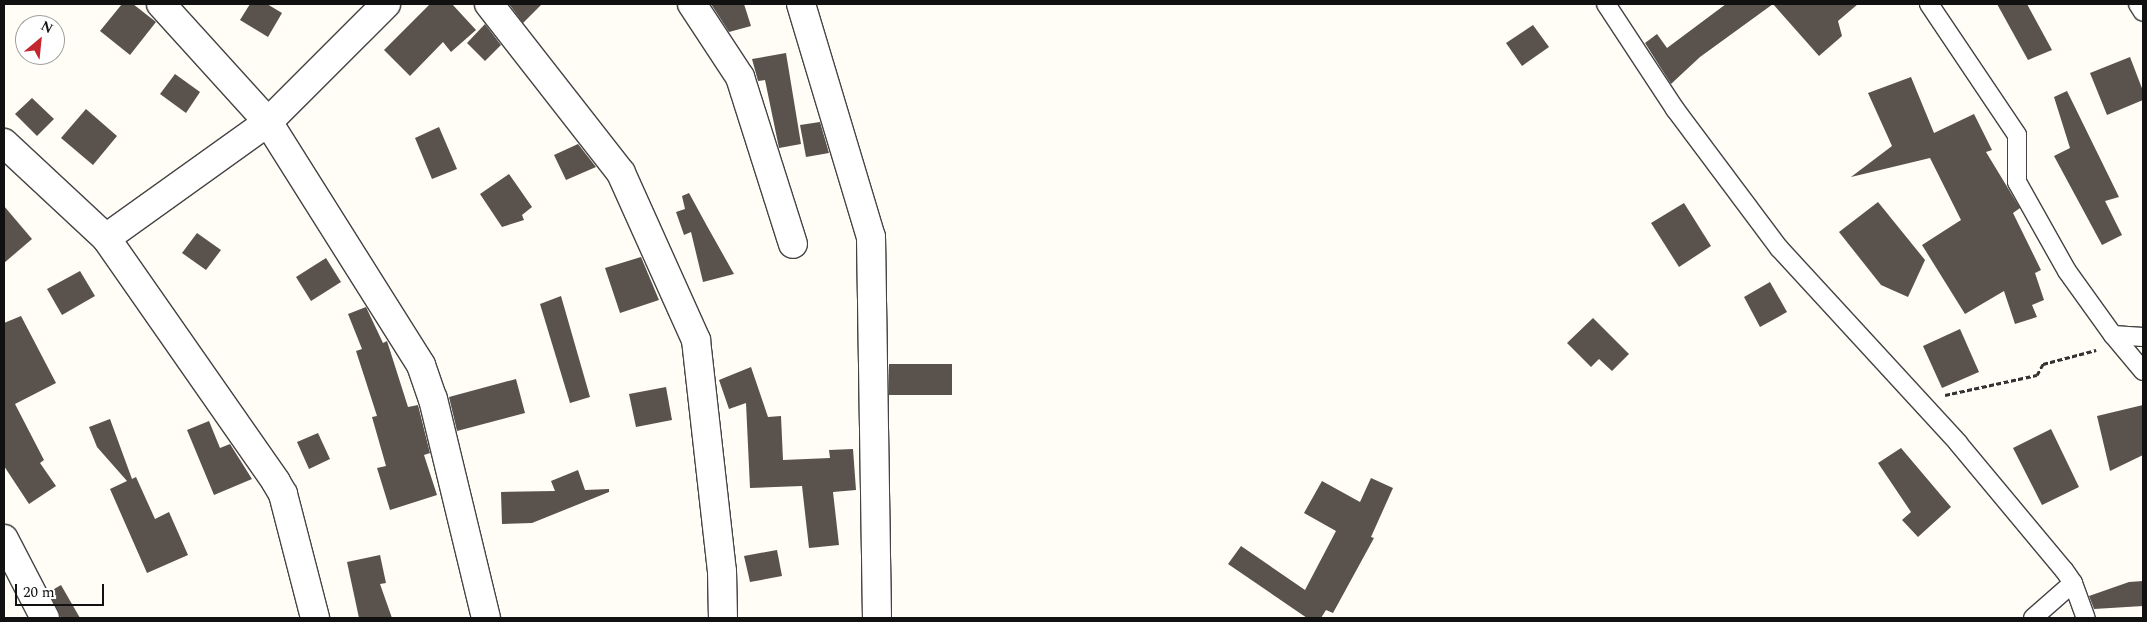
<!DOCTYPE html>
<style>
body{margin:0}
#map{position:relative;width:2147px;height:622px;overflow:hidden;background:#fffdf5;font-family:Spectral,serif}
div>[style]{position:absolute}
.building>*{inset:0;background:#5a524d}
.path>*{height:3px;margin-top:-1.5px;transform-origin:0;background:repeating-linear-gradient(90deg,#333 0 5px,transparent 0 7.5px)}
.roads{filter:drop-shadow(1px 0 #444) drop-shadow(-1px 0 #444) drop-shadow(0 1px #444) drop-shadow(0 -1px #444)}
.service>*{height:18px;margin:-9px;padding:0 9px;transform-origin:9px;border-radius:9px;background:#fff}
.minor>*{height:28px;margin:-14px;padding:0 14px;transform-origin:14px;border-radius:14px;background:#fff}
span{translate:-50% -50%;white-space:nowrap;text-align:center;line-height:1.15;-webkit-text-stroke:5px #fff;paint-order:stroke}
.frame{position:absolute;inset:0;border:5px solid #111;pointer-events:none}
.north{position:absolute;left:15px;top:15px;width:50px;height:50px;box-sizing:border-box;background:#fff;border:1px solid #a0a0a0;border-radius:50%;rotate:28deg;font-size:14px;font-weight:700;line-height:20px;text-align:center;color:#111}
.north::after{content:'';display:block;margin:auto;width:18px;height:22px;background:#c4262e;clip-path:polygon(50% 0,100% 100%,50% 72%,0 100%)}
.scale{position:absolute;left:15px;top:584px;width:89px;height:22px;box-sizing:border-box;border:2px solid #111;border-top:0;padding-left:6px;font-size:15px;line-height:18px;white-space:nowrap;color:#111;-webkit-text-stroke:4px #fff;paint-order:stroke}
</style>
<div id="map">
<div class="building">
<i style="clip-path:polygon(122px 4px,133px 4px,156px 22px,130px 55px,100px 31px)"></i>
<i style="clip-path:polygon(250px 4px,267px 4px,282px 13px,268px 37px,240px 20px)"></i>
<i style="clip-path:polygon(430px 4px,452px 4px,476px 30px,451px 52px,443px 42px,410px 76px,384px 50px)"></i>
<i style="clip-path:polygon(509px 4px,542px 4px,523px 23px)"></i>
<i style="clip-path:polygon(711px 4px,744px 4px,751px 26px,729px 32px)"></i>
<i style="clip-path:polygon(1726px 4px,1773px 4px,1700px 57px,1671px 84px,1645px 43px,1657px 34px,1667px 48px)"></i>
<i style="clip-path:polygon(1773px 4px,1858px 4px,1838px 21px,1842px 36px,1819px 56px)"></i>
<i style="clip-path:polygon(1997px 4px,2027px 4px,2052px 50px,2028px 60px)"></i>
<i style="clip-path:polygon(485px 24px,501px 45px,485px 61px,467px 43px)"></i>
<i style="clip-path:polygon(1533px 25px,1549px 47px,1522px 66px,1506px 43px)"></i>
<i style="clip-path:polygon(786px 53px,801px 144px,779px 148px,765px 80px,758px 81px,752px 59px)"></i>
<i style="clip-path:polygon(2130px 57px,2143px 91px,2143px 100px,2107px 115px,2090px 73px)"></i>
<i style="clip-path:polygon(175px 74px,200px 92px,186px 113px,160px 94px)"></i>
<i style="clip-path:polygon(1911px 77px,1934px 133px,1974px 114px,1992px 150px,1986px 152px,2020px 208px,2013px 213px,2041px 270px,2035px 273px,2044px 300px,2032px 305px,2037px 317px,2015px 324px,2004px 291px,1965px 314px,1922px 245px,1961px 220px,1930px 158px,1851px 177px,1892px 146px,1868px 93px)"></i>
<i style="clip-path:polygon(2067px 91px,2119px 197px,2105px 201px,2122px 235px,2102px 245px,2054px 156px,2070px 148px,2054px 97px)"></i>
<i style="clip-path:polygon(32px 98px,54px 119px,37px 136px,15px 114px)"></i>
<i style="clip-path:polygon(86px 109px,117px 136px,93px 165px,61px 138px)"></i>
<i style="clip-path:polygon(820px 122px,829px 153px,806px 157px,800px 125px)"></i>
<i style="clip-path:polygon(439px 127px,457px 169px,432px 179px,415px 138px)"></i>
<i style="clip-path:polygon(578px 144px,596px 167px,566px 180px,554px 155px)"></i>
<i style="clip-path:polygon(509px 174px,532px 207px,522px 215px,524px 220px,502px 227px,480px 194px)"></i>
<i style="clip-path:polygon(689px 193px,707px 226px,734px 274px,703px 282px,691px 232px,684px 235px,676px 212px,685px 209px,682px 196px)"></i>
<i style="clip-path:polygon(1878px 202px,1925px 260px,1908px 297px,1881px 285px,1839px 232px)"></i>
<i style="clip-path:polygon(1684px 203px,1711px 246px,1679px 267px,1651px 223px)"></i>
<i style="clip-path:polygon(4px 206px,32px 239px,4px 263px)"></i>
<i style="clip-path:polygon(197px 233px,221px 250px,206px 270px,182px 253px)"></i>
<i style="clip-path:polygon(641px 257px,659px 300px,620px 313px,605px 268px)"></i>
<i style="clip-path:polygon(326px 258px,341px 282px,311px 301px,296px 277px)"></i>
<i style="clip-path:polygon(80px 271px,95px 296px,62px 315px,47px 289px)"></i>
<i style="clip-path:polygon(1770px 282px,1787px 312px,1760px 327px,1744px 297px)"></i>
<i style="clip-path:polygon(561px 296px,590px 397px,570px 403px,540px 304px)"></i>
<i style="clip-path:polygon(366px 307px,383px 343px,387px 341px,408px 407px,418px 405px,430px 453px,424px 455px,437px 495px,390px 510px,377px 468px,386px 466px,372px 417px,377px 416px,356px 351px,362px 349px,348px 314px)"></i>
<i style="clip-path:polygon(21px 316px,56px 383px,15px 404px,44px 460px,40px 463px,56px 486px,29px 504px,4px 466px,4px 323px)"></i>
<i style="clip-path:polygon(1593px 318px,1629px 354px,1612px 371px,1599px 359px,1591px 367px,1567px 343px)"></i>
<i style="clip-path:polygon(1960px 329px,1979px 372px,1942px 388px,1923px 346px)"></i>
<i style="clip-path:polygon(889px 364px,952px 364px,952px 395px,889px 395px)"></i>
<i style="clip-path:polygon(751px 367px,768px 417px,781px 416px,783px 460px,830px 458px,829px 450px,853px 449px,856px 490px,833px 492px,839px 545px,809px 548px,802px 486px,750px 488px,746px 403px,729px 409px,719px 380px)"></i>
<i style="clip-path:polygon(516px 379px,525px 413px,457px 431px,449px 397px)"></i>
<i style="clip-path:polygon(666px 387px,672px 420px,636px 427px,629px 394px)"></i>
<i style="clip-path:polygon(2143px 405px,2143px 455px,2110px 471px,2097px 416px)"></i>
<i style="clip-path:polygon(110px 419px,132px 479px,136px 477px,155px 519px,169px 512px,188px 555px,147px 573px,110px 489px,127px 481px,97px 447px,89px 427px)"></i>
<i style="clip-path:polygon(209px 421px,220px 448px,230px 444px,252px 479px,214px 495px,187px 430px)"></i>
<i style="clip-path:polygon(2051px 429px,2079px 487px,2042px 505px,2013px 448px)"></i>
<i style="clip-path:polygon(318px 433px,330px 459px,309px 469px,297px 442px)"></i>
<i style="clip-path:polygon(1901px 448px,1951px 507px,1918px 537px,1902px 520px,1911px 512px,1878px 463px)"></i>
<i style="clip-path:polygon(578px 470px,585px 490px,609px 489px,609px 492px,532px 523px,502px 524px,501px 492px,555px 491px,551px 481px)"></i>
<i style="clip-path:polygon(1371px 478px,1393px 488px,1371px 537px,1374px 538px,1333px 613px,1326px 610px,1321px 618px,1307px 618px,1228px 564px,1241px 546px,1305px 590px,1336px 531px,1304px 513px,1322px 481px,1360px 502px)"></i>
<i style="clip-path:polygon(777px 550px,782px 576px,750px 582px,744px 556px)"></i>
<i style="clip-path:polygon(380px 555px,386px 583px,380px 584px,392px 618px,359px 618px,347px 562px)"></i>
<i style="clip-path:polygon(2143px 581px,2143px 606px,2094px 609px,2089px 596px,2129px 582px)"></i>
<i style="clip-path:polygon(61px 585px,80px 618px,61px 618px,49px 592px)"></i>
</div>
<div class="path">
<i style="left:1945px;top:395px;width:94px;rotate:-12.3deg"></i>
<i style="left:2037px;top:375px;width:13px;rotate:-61deg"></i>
<i style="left:2043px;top:364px;width:55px;rotate:-14.8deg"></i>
</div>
<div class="roads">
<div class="service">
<i style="left:1606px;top:4px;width:126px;rotate:56.7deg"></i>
<i style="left:1675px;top:109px;width:174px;rotate:53.2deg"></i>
<i style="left:1779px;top:248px;width:265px;rotate:47.4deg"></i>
<i style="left:1958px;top:443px;width:165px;rotate:50.2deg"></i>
<i style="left:2064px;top:570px;width:16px;rotate:55deg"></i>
<i style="left:2073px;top:583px;width:37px;rotate:70deg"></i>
<i style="left:1929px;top:4px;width:158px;rotate:56.1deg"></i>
<i style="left:2017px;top:135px;width:47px;rotate:90deg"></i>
<i style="left:2017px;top:182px;width:102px;rotate:60.7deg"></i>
<i style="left:2067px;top:271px;width:79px;rotate:54.3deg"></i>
<i style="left:2113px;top:335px;width:47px;rotate:50.2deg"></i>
<i style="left:2138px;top:4px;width:9px;rotate:58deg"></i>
<i style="left:2113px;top:335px;width:30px;rotate:4deg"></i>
<i style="left:2033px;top:618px;width:53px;rotate:-41.2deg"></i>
</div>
<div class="minor">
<i style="left:161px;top:4px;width:159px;rotate:47.8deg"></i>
<i style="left:268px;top:122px;width:287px;rotate:57.8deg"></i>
<i style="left:421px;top:365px;width:36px;rotate:71deg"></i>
<i style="left:433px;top:399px;width:225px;rotate:76.4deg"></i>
<i style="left:489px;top:4px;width:214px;rotate:52deg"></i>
<i style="left:621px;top:173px;width:183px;rotate:65.8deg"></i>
<i style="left:696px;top:340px;width:232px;rotate:83.6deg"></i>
<i style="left:722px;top:571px;width:47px;rotate:88.8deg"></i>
<i style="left:692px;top:4px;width:87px;rotate:56.7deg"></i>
<i style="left:740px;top:77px;width:175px;rotate:72.4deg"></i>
<i style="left:801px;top:4px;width:243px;rotate:73.3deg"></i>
<i style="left:871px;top:237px;width:381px;rotate:89.1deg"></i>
<i style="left:4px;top:143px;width:139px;rotate:43deg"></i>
<i style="left:106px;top:238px;width:297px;rotate:55.1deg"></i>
<i style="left:276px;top:482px;width:14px;rotate:60deg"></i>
<i style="left:283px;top:494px;width:128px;rotate:75.5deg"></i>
<i style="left:106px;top:238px;width:199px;rotate:-35.6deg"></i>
<i style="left:268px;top:122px;width:167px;rotate:-45deg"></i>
<i style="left:4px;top:539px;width:89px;rotate:62.6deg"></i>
</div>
</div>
<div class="frame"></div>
<div class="north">N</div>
<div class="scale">20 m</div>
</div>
